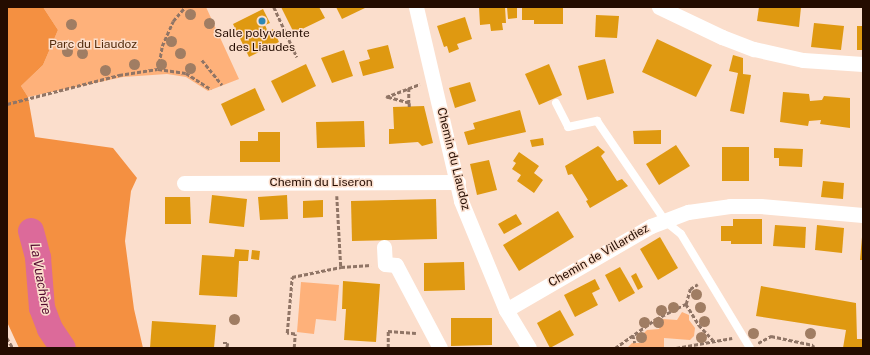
<!DOCTYPE html>
<meta charset="utf-8">
<style>
body{margin:0}
#map{position:relative;width:870px;height:355px;overflow:hidden;background:#fbdecc;font-family:"Public Sans",sans-serif}
div>[style]{position:absolute}
.green>*{inset:0;background:#feb17a}
.forest>*{inset:0;background:#f49041}
.river>*{height:26px;margin:-13px;padding:0 13px;transform-origin:13px;border-radius:13px;background:#dc6a9a}
.building>*{inset:0;background:#df9911}
.path>*{height:2.5px;margin-top:-1.25px;transform-origin:0;background:repeating-linear-gradient(90deg,#907566 0 4px,transparent 0 6px)}
.service>*{height:8px;margin:-4px;padding:0 4px;transform-origin:4px;border-radius:4px;background:#fff}
.minor>*{height:15px;margin:-7.5px;padding:0 7.5px;transform-origin:7.5px;border-radius:7.5px;background:#fff}
.trees>*{width:11px;height:11px;margin:-5.5px;border-radius:50%;background:#a07d63}
.dots>*{width:11px;height:11px;translate:-50% -50%;box-sizing:border-box;border:2px solid #fbdecc;border-radius:50%}
span{translate:-50% -50%;white-space:nowrap;text-align:center;line-height:1.15;-webkit-text-stroke:3px #fbdecc;paint-order:stroke}
.poi-label{font-size:12px;color:#240c00}
.park-label{font-size:12px;color:#552d0d}
.street-label{font-size:12px;color:#240c00}
.water-label{font-size:13px;color:#530a2f;font-style:italic}
.frame{position:absolute;inset:0;border:8px solid #240c00;pointer-events:none}
</style>
<div id="map">
<div class="green">
<i style="clip-path:polygon(43px 7px,206px 7px,239px 79px,208px 91px,186px 77px,167px 74px,123px 77px,28px 97px,21px 86px,43px 65px,58px 30px)"></i>
<i style="clip-path:polygon(301px 282px,339px 285px,336px 321px,316px 319px,314px 334px,297px 332px)"></i>
<i style="clip-path:polygon(682px 312px,689px 315px,689px 320px,695px 328px,694px 336px,690px 340px,664px 338px,664px 348px,627px 348px,632px 343px,641px 343px,643px 334px,647px 330px,659px 329px,663px 319px,677px 320px)"></i>
</div>
<div class="forest">
<i style="clip-path:polygon(7px 7px,43px 7px,58px 30px,43px 65px,21px 86px,28px 97px,35px 137px,113px 148px,137px 178px,131px 191px,125px 241px,134px 309px,143px 348px,19px 348px,7px 322px)"></i>
</div>
<div class="river">
<i style="left:31px;top:231px;width:28px;rotate:75deg"></i>
<i style="left:38px;top:258px;width:50px;rotate:85.4deg"></i>
<i style="left:42px;top:308px;width:22px;rotate:69deg"></i>
<i style="left:50px;top:329px;width:23px;rotate:56deg"></i>
</div>
<div class="building">
<i style="clip-path:polygon(281px 7px,319px 7px,325px 18px,294px 33px)"></i>
<i style="clip-path:polygon(336px 7px,367px 7px,342px 19px)"></i>
<i style="clip-path:polygon(479px 7px,505px 7px,506px 23px,502px 23px,503px 30px,491px 31px,490px 24px,480px 25px)"></i>
<i style="clip-path:polygon(507px 7px,517px 7px,517px 18px,508px 19px)"></i>
<i style="clip-path:polygon(522px 7px,563px 7px,563px 24px,534px 24px,534px 20px,522px 20px)"></i>
<i style="clip-path:polygon(759px 7px,801px 7px,799px 27px,757px 21px)"></i>
<i style="clip-path:polygon(263px 9px,270px 23px,265px 25px,268px 32px,273px 29px,279px 42px,249px 57px,233px 24px)"></i>
<i style="clip-path:polygon(596px 15px,619px 16px,617px 38px,595px 37px)"></i>
<i style="clip-path:polygon(465px 17px,472px 39px,457px 44px,459px 49px,449px 53px,447px 46px,444px 47px,437px 26px)"></i>
<i style="clip-path:polygon(814px 23px,844px 26px,841px 50px,811px 47px)"></i>
<i style="clip-path:polygon(857px 26px,863px 26px,863px 50px,857px 50px)"></i>
<i style="clip-path:polygon(657px 39px,712px 65px,696px 97px,642px 72px)"></i>
<i style="clip-path:polygon(388px 45px,394px 68px,363px 76px,359px 62px,370px 59px,367px 50px)"></i>
<i style="clip-path:polygon(344px 50px,353px 76px,332px 83px,321px 58px)"></i>
<i style="clip-path:polygon(733px 55px,743px 58px,743px 74px,751px 75px,744px 114px,730px 111px,738px 73px,729px 71px)"></i>
<i style="clip-path:polygon(605px 59px,614px 93px,587px 100px,578px 66px)"></i>
<i style="clip-path:polygon(306px 64px,316px 86px,282px 103px,271px 81px)"></i>
<i style="clip-path:polygon(549px 64px,562px 95px,539px 105px,525px 74px)"></i>
<i style="clip-path:polygon(470px 82px,476px 101px,455px 108px,449px 88px)"></i>
<i style="clip-path:polygon(255px 88px,265px 110px,231px 126px,221px 104px)"></i>
<i style="clip-path:polygon(783px 92px,809px 94px,810px 101px,822px 100px,824px 96px,850px 98px,850px 128px,820px 124px,821px 120px,809px 121px,808px 126px,780px 122px)"></i>
<i style="clip-path:polygon(424px 106px,433px 143px,422px 146px,418px 142px,389px 144px,389px 129px,394px 129px,393px 107px)"></i>
<i style="clip-path:polygon(520px 110px,526px 132px,468px 145px,464px 132px,475px 129px,473px 123px)"></i>
<i style="clip-path:polygon(364px 121px,365px 147px,317px 148px,316px 122px)"></i>
<i style="clip-path:polygon(661px 130px,661px 144px,634px 144px,633px 131px)"></i>
<i style="clip-path:polygon(258px 132px,280px 132px,280px 162px,240px 162px,240px 141px,258px 141px)"></i>
<i style="clip-path:polygon(543px 138px,544px 145px,532px 147px,530px 140px)"></i>
<i style="clip-path:polygon(676px 145px,690px 166px,659px 185px,646px 164px)"></i>
<i style="clip-path:polygon(598px 146px,605px 152px,601px 156px,617px 181px,622px 179px,628px 186px,590px 208px,586px 201px,588px 200px,572px 174px,568px 175px,565px 166px)"></i>
<i style="clip-path:polygon(722px 147px,749px 147px,749px 181px,722px 181px)"></i>
<i style="clip-path:polygon(774px 148px,803px 149px,802px 167px,779px 166px,779px 158px,774px 158px)"></i>
<i style="clip-path:polygon(519px 152px,539px 166px,534px 173px,543px 180px,534px 193px,517px 181px,521px 175px,512px 169px,516px 163px,513px 161px)"></i>
<i style="clip-path:polygon(489px 160px,497px 190px,477px 195px,470px 164px)"></i>
<i style="clip-path:polygon(823px 181px,844px 183px,843px 199px,821px 197px)"></i>
<i style="clip-path:polygon(212px 195px,247px 199px,244px 227px,209px 223px)"></i>
<i style="clip-path:polygon(287px 195px,288px 219px,260px 220px,258px 197px)"></i>
<i style="clip-path:polygon(165px 197px,190px 197px,191px 224px,165px 224px)"></i>
<i style="clip-path:polygon(436px 199px,437px 239px,352px 241px,351px 201px)"></i>
<i style="clip-path:polygon(323px 200px,323px 217px,303px 218px,303px 201px)"></i>
<i style="clip-path:polygon(558px 211px,574px 237px,519px 271px,503px 245px)"></i>
<i style="clip-path:polygon(516px 214px,522px 224px,504px 234px,498px 224px)"></i>
<i style="clip-path:polygon(733px 219px,762px 219px,762px 244px,731px 244px,731px 241px,721px 241px,721px 226px,733px 226px)"></i>
<i style="clip-path:polygon(775px 225px,806px 227px,805px 248px,773px 246px)"></i>
<i style="clip-path:polygon(817px 225px,844px 228px,842px 253px,815px 250px)"></i>
<i style="clip-path:polygon(660px 237px,678px 268px,658px 280px,640px 249px)"></i>
<i style="clip-path:polygon(862px 237px,863px 237px,863px 260px,860px 260px)"></i>
<i style="clip-path:polygon(235px 249px,249px 250px,248px 261px,239px 261px,237px 297px,199px 295px,202px 255px,234px 257px)"></i>
<i style="clip-path:polygon(252px 250px,260px 251px,259px 260px,251px 259px)"></i>
<i style="clip-path:polygon(464px 262px,465px 290px,424px 291px,424px 263px)"></i>
<i style="clip-path:polygon(620px 267px,635px 293px,619px 302px,605px 275px)"></i>
<i style="clip-path:polygon(636px 273px,643px 287px,638px 290px,631px 276px)"></i>
<i style="clip-path:polygon(595px 279px,600px 289px,592px 293px,598px 305px,575px 317px,564px 295px)"></i>
<i style="clip-path:polygon(343px 281px,380px 284px,376px 342px,344px 340px,346px 309px,342px 309px)"></i>
<i style="clip-path:polygon(761px 286px,856px 303px,857px 339px,863px 339px,863px 348px,843px 348px,846px 330px,756px 316px)"></i>
<i style="clip-path:polygon(560px 310px,574px 335px,550px 348px,537px 323px)"></i>
<i style="clip-path:polygon(451px 318px,492px 318px,492px 345px,451px 346px)"></i>
<i style="clip-path:polygon(152px 321px,216px 325px,214px 348px,150px 348px)"></i>
</div>
<div class="path">
<i style="left:274px;top:7px;width:55px;rotate:65.3deg"></i>
<i style="left:202px;top:60px;width:32px;rotate:51deg"></i>
<i style="left:158px;top:69px;width:23px;rotate:-80deg"></i>
<i style="left:162px;top:46px;width:27px;rotate:-66deg"></i>
<i style="left:173px;top:21px;width:18px;rotate:-49deg"></i>
<i style="left:409px;top:88px;width:15px;rotate:90deg"></i>
<i style="left:7px;top:104px;width:116px;rotate:-14.5deg"></i>
<i style="left:119px;top:75px;width:39px;rotate:-9deg"></i>
<i style="left:158px;top:69px;width:28px;rotate:8deg"></i>
<i style="left:186px;top:73px;width:30px;rotate:33deg"></i>
<i style="left:409px;top:107px;width:4px;rotate:-90deg"></i>
<i style="left:409px;top:103px;width:24px;rotate:-165deg"></i>
<i style="left:386px;top:97px;width:36px;rotate:-21deg"></i>
<i style="left:337px;top:196px;width:71px;rotate:86.8deg"></i>
<i style="left:341px;top:267px;width:30px;rotate:-4deg"></i>
<i style="left:686px;top:304px;width:25px;rotate:58deg"></i>
<i style="left:699px;top:325px;width:21px;rotate:47deg"></i>
<i style="left:633px;top:335px;width:8px;rotate:76deg"></i>
<i style="left:7px;top:338px;width:12px;rotate:59deg"></i>
<i style="left:223px;top:343px;width:5px"></i>
<i style="left:228px;top:343px;width:5px;rotate:101deg"></i>
<i style="left:758px;top:343px;width:15px;rotate:-28deg"></i>
<i style="left:771px;top:336px;width:43px;rotate:12.1deg"></i>
<i style="left:813px;top:345px;width:3px;rotate:72deg"></i>
<i style="left:294px;top:348px;width:14px;rotate:-86deg"></i>
<i style="left:295px;top:334px;width:8px;rotate:-173deg"></i>
<i style="left:287px;top:333px;width:56px;rotate:-84.9deg"></i>
<i style="left:292px;top:277px;width:50px;rotate:-11.5deg"></i>
<i style="left:388px;top:348px;width:17px;rotate:-90deg"></i>
<i style="left:388px;top:331px;width:28px;rotate:4deg"></i>
<i style="left:615px;top:348px;width:50px;rotate:-35.3deg"></i>
<i style="left:656px;top:319px;width:34px;rotate:-27deg"></i>
<i style="left:686px;top:304px;width:16px;rotate:-75deg"></i>
<i style="left:690px;top:289px;width:9px;rotate:-32deg"></i>
<i style="left:676px;top:348px;width:57px;rotate:-10.1deg"></i>
</div>
<div class="service">
<i style="left:556px;top:103px;width:27px;rotate:63deg"></i>
<i style="left:568px;top:127px;width:30px;rotate:-12deg"></i>
<i style="left:597px;top:121px;width:122px;rotate:55.7deg"></i>
<i style="left:666px;top:222px;width:19px;rotate:39deg"></i>
<i style="left:681px;top:234px;width:133px;rotate:58.8deg"></i>
</div>
<div class="minor">
<i style="left:416px;top:7px;width:199px;rotate:76.9deg"></i>
<i style="left:461px;top:201px;width:118px;rotate:67.6deg"></i>
<i style="left:506px;top:310px;width:44px;rotate:58.8deg"></i>
<i style="left:659px;top:7px;width:70px;rotate:25.5deg"></i>
<i style="left:722px;top:37px;width:34px;rotate:21deg"></i>
<i style="left:754px;top:49px;width:50px;rotate:12.7deg"></i>
<i style="left:803px;top:60px;width:60px;rotate:3.8deg"></i>
<i style="left:184px;top:183px;width:274px;rotate:-0.2deg"></i>
<i style="left:384px;top:247px;width:17px;rotate:87deg"></i>
<i style="left:385px;top:264px;width:11px;rotate:5deg"></i>
<i style="left:396px;top:265px;width:94px;rotate:62.1deg"></i>
<i style="left:506px;top:310px;width:168px;rotate:-30.1deg"></i>
<i style="left:651px;top:226px;width:40px;rotate:-21deg"></i>
<i style="left:688px;top:212px;width:42px;rotate:-8.1deg"></i>
<i style="left:730px;top:206px;width:30px"></i>
<i style="left:760px;top:206px;width:103px;rotate:5deg"></i>
</div>
<div class="trees">
<i style="left:190px;top:14px"></i>
<i style="left:209px;top:23px"></i>
<i style="left:71px;top:24px"></i>
<i style="left:171px;top:41px"></i>
<i style="left:67px;top:51px"></i>
<i style="left:82px;top:53px"></i>
<i style="left:180px;top:53px"></i>
<i style="left:134px;top:64px"></i>
<i style="left:161px;top:64px"></i>
<i style="left:190px;top:68px"></i>
<i style="left:105px;top:70px"></i>
<i style="left:696px;top:294px"></i>
<i style="left:673px;top:307px"></i>
<i style="left:700px;top:307px"></i>
<i style="left:661px;top:310px"></i>
<i style="left:234px;top:319px"></i>
<i style="left:704px;top:321px"></i>
<i style="left:644px;top:322px"></i>
<i style="left:658px;top:322px"></i>
<i style="left:753px;top:333px"></i>
<i style="left:810px;top:333px"></i>
<i style="left:641px;top:337px"></i>
<i style="left:701px;top:337px"></i>
</div>
<div class="dots">
<i style="left:262px;top:21px;background:#2e87b5"></i>
</div>
<div class="poi-label">
<span style="left:262px;top:41px">Salle polyvalente<br>des Liaudes</span>
</div>
<div class="park-label">
<span style="left:93px;top:45px">Parc du Liaudoz</span>
</div>
<div class="street-label">
<span style="left:453px;top:159px;rotate:76deg">Chemin du Liaudoz</span>
<span style="left:321px;top:183px">Chemin du Liseron</span>
<span style="left:599px;top:256px;rotate:-30deg">Chemin de Villardiez</span>
</div>
<div class="water-label">
<span style="left:40px;top:279px;rotate:80deg">La Vuachère</span>
</div>
<div class="frame"></div>
</div>
